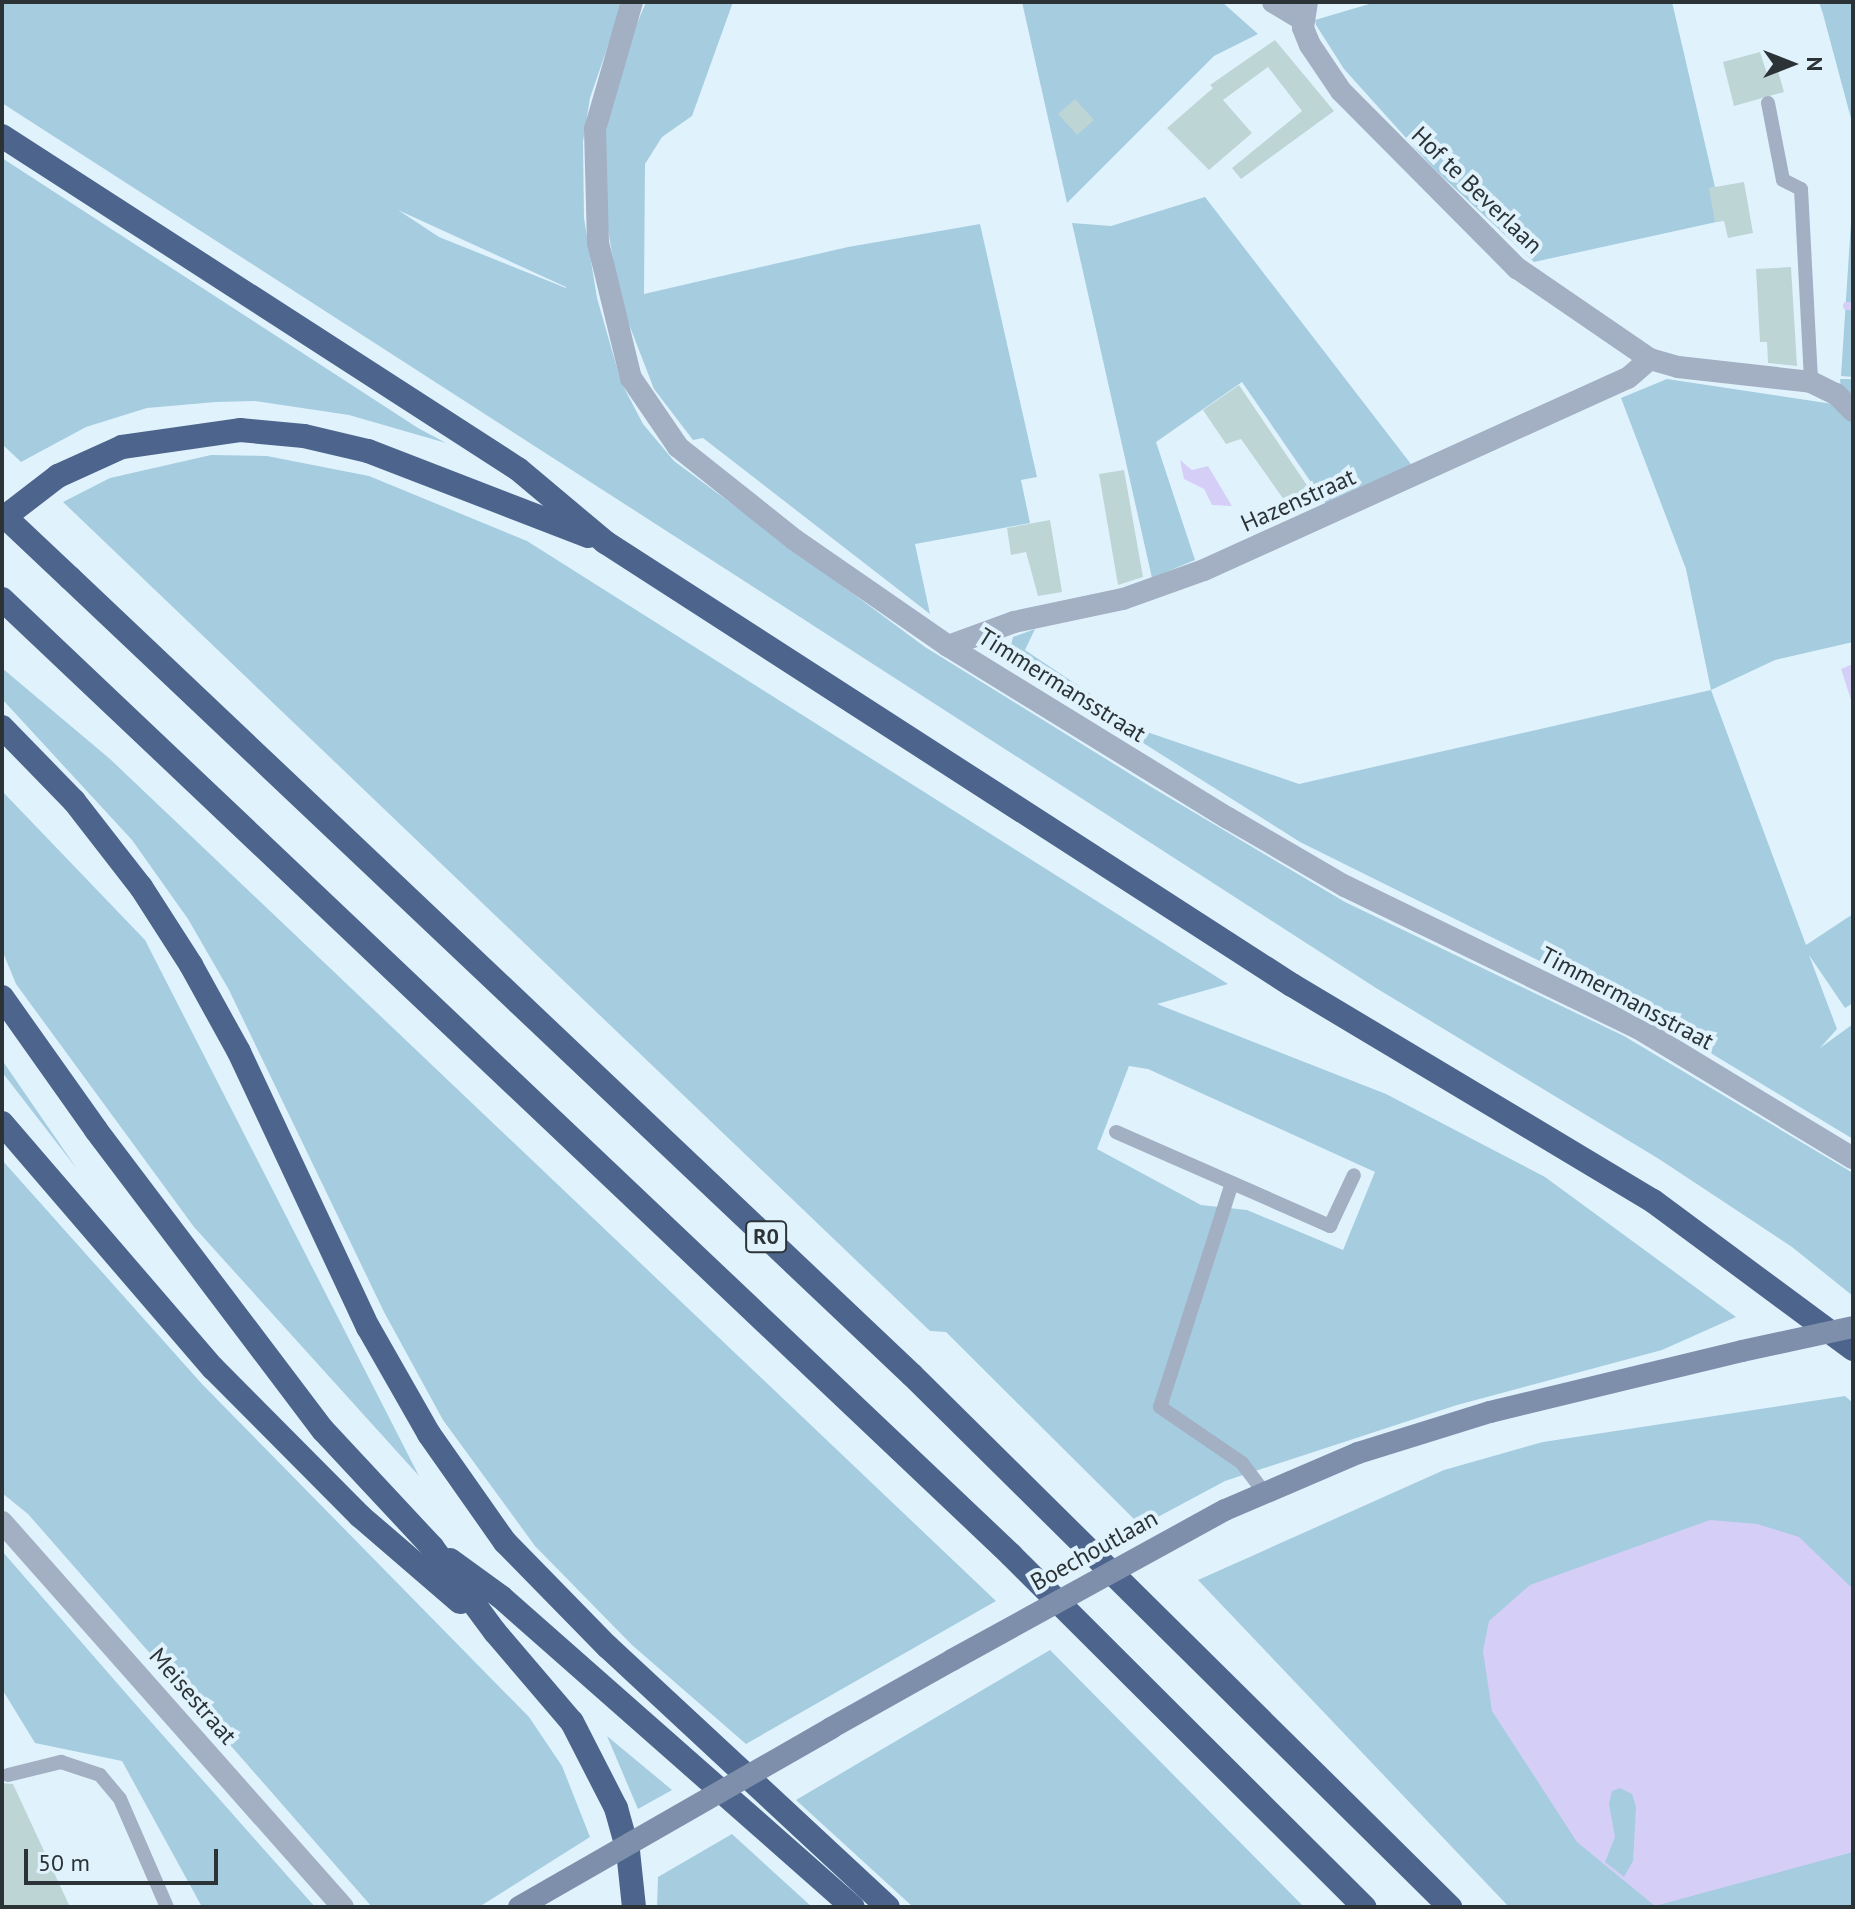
<!DOCTYPE html>
<style>
body{margin:0}
#map{position:relative;width:1855px;height:1909px;overflow:hidden;background:#e0f3fd;font-family:"PT Sans",sans-serif}
div>[style]{position:absolute}
.green>*{inset:0;background:#a6cce0}
.water>*{inset:0;background:#d5cff8}
.stream>*{height:8px;margin:-4px;padding:0 4px;transform-origin:4px;border-radius:4px;background:#d5cff8}
.building>*{inset:0;background:#bed5d6}
.service>*{height:14px;margin:-7px;padding:0 7px;transform-origin:7px;border-radius:7px;background:#a3afc3}
.minor>*{height:22px;margin:-11px;padding:0 11px;transform-origin:11px;border-radius:11px;background:#a3afc3}
.secondary>*{height:22px;margin:-11px;padding:0 11px;transform-origin:11px;border-radius:11px;background:#7e8fac}
.motorway>*{height:24px;margin:-12px;padding:0 12px;transform-origin:12px;border-radius:12px;background:#4d658c}
.secondary-bridge>*{height:22px;margin:-11px;padding:0 11px;transform-origin:11px;border-radius:11px;background:#7e8fac}
.motorway-bridge>*{height:24px;margin:-12px;padding:0 12px;transform-origin:12px;border-radius:12px;background:#4d658c}
span{translate:-50% -50%;white-space:nowrap;text-align:center;line-height:1.15;-webkit-text-stroke:8px #e0f3fd;paint-order:stroke}
.shield-label span{padding:2px 6px;background:#e0f3fd;border:2px solid;border-radius:6px;-webkit-text-stroke-width:0}
.shield-label{font-size:22px;color:#2c3337;font-weight:700}
.street-label{font-size:24px;color:#2c3337}
.frame{position:absolute;inset:0;border:4px solid #2c3337;pointer-events:none}
.north{position:absolute;left:1751px;top:24px;width:80px;height:80px;-webkit-text-stroke:6px #e0f3fd;paint-order:stroke;rotate:90deg;font-size:22px;font-weight:700;line-height:32px;text-align:center;color:#2c3337}
.north::after{content:'';display:block;margin:auto;width:28px;height:36px;background:#2c3337;clip-path:polygon(50% 0,100% 100%,50% 72%,0 100%)}
.scale{position:absolute;left:24px;top:1849px;width:194px;height:36px;box-sizing:border-box;border:4px solid #2c3337;border-top:0;padding-left:10px;font-size:24px;line-height:28px;white-space:nowrap;color:#2c3337;-webkit-text-stroke:6px #e0f3fd;paint-order:stroke}
</style>
<div id="map">
<div class="green">
<i style="clip-path:polygon(evenodd,2px 2px,623px 2px,590px 98px,583px 142px,584px 218px,597px 298px,621px 382px,643px 424px,674px 461px,925px 647px,1148px 785px,1345px 902px,1624px 1036px,1853px 1173px,1853px 1296px,1792px 1247px,1659px 1159px,1376px 988px,2px 103px,2px 2px,398px 210px,566px 287px,566px 288px,439px 237px,398px 210px)"></i>
<i style="clip-path:polygon(646px 2px,733px 2px,692px 116px,662px 137px,645px 164px,644px 294px,848px 247px,980px 224px,1037px 477px,1021px 480px,1030px 523px,915px 544px,930px 614px,703px 438px,693px 440px,654px 389px,620px 301px,606px 218px,606px 130px,628px 45px)"></i>
<i style="clip-path:polygon(1022px 2px,1222px 2px,1258px 34px,1214px 56px,1067px 203px)"></i>
<i style="clip-path:polygon(1376px 2px,1672px 2px,1715px 187px,1709px 188px,1721px 221px,1534px 262px,1434px 169px,1344px 69px,1316px 25px,1315px 20px)"></i>
<i style="clip-path:polygon(1819px 2px,1853px 2px,1853px 126px,1823px 14px)"></i>
<i style="clip-path:polygon(2px 158px,418px 428px,446px 443px,349px 415px,255px 401px,216px 402px,147px 408px,86px 427px,21px 462px,2px 444px)"></i>
<i style="clip-path:polygon(1853px 192px,1853px 377px,1841px 376px)"></i>
<i style="clip-path:polygon(1205px 197px,1414px 468px,1326px 504px,1242px 382px,1156px 442px,1195px 560px,1152px 578px,1072px 223px,1111px 226px)"></i>
<i style="clip-path:polygon(1667px 379px,1833px 404px,1843px 411px,1840px 379px,1853px 379px,1853px 642px,1775px 660px,1711px 690px,1806px 945px,1853px 914px,1853px 1003px,1845px 1008px,1809px 955px,1837px 1029px,1820px 1048px,1853px 1024px,1853px 1139px,1646px 1014px,1300px 842px,1029px 671px,1009px 653px,1013px 637px,1035px 629px,1025px 650px,1147px 732px,1299px 784px,1711px 690px,1686px 569px,1621px 398px)"></i>
<i style="clip-path:polygon(evenodd,211px 455px,267px 456px,369px 476px,527px 541px,1228px 984px,1157px 1004px,1386px 1094px,1545px 1177px,1736px 1317px,1662px 1350px,1457px 1405px,1225px 1481px,1141px 1526px,946px 1332px,930px 1331px,63px 502px,110px 478px,211px 455px,1129px 1066px,1148px 1069px,1375px 1172px,1343px 1250px,1247px 1210px,1201px 1205px,1097px 1149px,1129px 1066px)"></i>
<i style="clip-path:polygon(2px 668px,110px 759px,996px 1601px,746px 1744px,632px 1645px,535px 1546px,443px 1420px,384px 1312px,229px 990px,188px 919px,132px 840px,2px 699px)"></i>
<i style="clip-path:polygon(2px 791px,145px 940px,419px 1476px,194px 1227px,16px 984px,2px 950px)"></i>
<i style="clip-path:polygon(2px 1060px,77px 1169px,2px 1072px)"></i>
<i style="clip-path:polygon(2px 1160px,202px 1384px,529px 1717px,562px 1766px,590px 1837px,479px 1907px,372px 1907px,28px 1514px,2px 1493px)"></i>
<i style="clip-path:polygon(1845px 1396px,1853px 1403px,1853px 1907px,1509px 1907px,1198px 1580px,1444px 1470px,1543px 1442px)"></i>
<i style="clip-path:polygon(2px 1551px,144px 1714px,315px 1907px,202px 1907px,122px 1761px,35px 1743px,2px 1689px)"></i>
<i style="clip-path:polygon(1050px 1650px,1304px 1907px,913px 1907px,796px 1800px)"></i>
<i style="clip-path:polygon(607px 1736px,672px 1790px,638px 1809px)"></i>
<i style="clip-path:polygon(732px 1834px,812px 1907px,657px 1907px,658px 1877px)"></i>
</div>
<div class="water">
<i style="clip-path:polygon(1180px 460px,1192px 470px,1208px 466px,1232px 506px,1212px 505px,1204px 489px,1184px 479px)"></i>
<i style="clip-path:polygon(1853px 664px,1853px 706px,1841px 669px)"></i>
<i style="clip-path:polygon(evenodd,1710px 1520px,1757px 1524px,1799px 1537px,1853px 1589px,1853px 1852px,1655px 1906px,1577px 1842px,1492px 1711px,1483px 1651px,1489px 1621px,1530px 1585px,1710px 1520px,1620px 1788px,1632px 1794px,1636px 1807px,1633px 1861px,1624px 1877px,1605px 1862px,1615px 1837px,1609px 1804px,1612px 1791px,1620px 1788px)"></i>
</div>
<div class="stream">
<i style="left:1847px;top:306px;width:6px"></i>
</div>
<div class="building">
<i style="clip-path:polygon(1275px 40px,1334px 111px,1241px 179px,1232px 168px,1302px 111px,1268px 67px,1223px 100px,1252px 133px,1209px 170px,1167px 128px,1213px 88px,1210px 85px)"></i>
<i style="clip-path:polygon(1760px 52px,1767px 74px,1778px 71px,1784px 92px,1734px 106px,1723px 62px)"></i>
<i style="clip-path:polygon(1075px 99px,1094px 120px,1077px 135px,1058px 114px)"></i>
<i style="clip-path:polygon(1744px 182px,1753px 233px,1728px 238px,1724px 221px,1715px 222px,1709px 188px)"></i>
<i style="clip-path:polygon(1791px 267px,1797px 366px,1768px 363px,1767px 342px,1760px 342px,1756px 269px)"></i>
<i style="clip-path:polygon(1239px 385px,1319px 503px,1294px 514px,1241px 439px,1226px 444px,1203px 410px)"></i>
<i style="clip-path:polygon(1124px 470px,1143px 577px,1118px 585px,1099px 474px)"></i>
<i style="clip-path:polygon(1050px 520px,1062px 592px,1038px 596px,1026px 552px,1011px 555px,1007px 528px)"></i>
<i style="clip-path:polygon(2px 1783px,13px 1784px,70px 1907px,2px 1907px)"></i>
</div>
<div class="service">
<i style="left:1768px;top:103px;width:78px;rotate:79deg"></i>
<i style="left:1783px;top:180px;width:20px;rotate:27deg"></i>
<i style="left:1801px;top:189px;width:193px;rotate:87deg"></i>
<i style="left:1116px;top:1132px;width:234px;rotate:23.7deg"></i>
<i style="left:1330px;top:1226px;width:56px;rotate:-64.8deg"></i>
<i style="left:1232px;top:1183px;width:235px;rotate:107.8deg"></i>
<i style="left:1160px;top:1407px;width:99px;rotate:34.3deg"></i>
<i style="left:1242px;top:1463px;width:35px;rotate:53deg"></i>
<i style="left:8px;top:1775px;width:55px;rotate:-13.8deg"></i>
<i style="left:61px;top:1762px;width:41px;rotate:18.4deg"></i>
<i style="left:100px;top:1775px;width:31px;rotate:50deg"></i>
<i style="left:120px;top:1799px;width:118px;rotate:66.5deg"></i>
</div>
<div class="minor">
<i style="left:632px;top:2px;width:132px;rotate:106.2deg"></i>
<i style="left:595px;top:129px;width:114px;rotate:88.5deg"></i>
<i style="left:598px;top:243px;width:139px;rotate:76.3deg"></i>
<i style="left:631px;top:378px;width:83px;rotate:55.7deg"></i>
<i style="left:678px;top:447px;width:149px;rotate:38.5deg"></i>
<i style="left:795px;top:540px;width:186px;rotate:34.7deg"></i>
<i style="left:948px;top:646px;width:329px;rotate:31.6deg"></i>
<i style="left:1228px;top:818px;width:135px;rotate:30.2deg"></i>
<i style="left:1345px;top:886px;width:326px;rotate:25.9deg"></i>
<i style="left:1638px;top:1028px;width:251px;rotate:31.2deg"></i>
<i style="left:1273px;top:2px;width:35px;rotate:31deg"></i>
<i style="left:1307px;top:2px;width:26px;rotate:99deg"></i>
<i style="left:1303px;top:28px;width:18px;rotate:68deg"></i>
<i style="left:1310px;top:45px;width:55px;rotate:56deg"></i>
<i style="left:1341px;top:91px;width:250px;rotate:45.2deg"></i>
<i style="left:1517px;top:268px;width:161px;rotate:34.4deg"></i>
<i style="left:1650px;top:359px;width:29px;rotate:16deg"></i>
<i style="left:1678px;top:367px;width:134px;rotate:6.4deg"></i>
<i style="left:1811px;top:382px;width:28px;rotate:26deg"></i>
<i style="left:1836px;top:394px;width:24px;rotate:45deg"></i>
<i style="left:948px;top:646px;width:70px;rotate:-20deg"></i>
<i style="left:1014px;top:622px;width:111px;rotate:-11.9deg"></i>
<i style="left:1123px;top:599px;width:86px;rotate:-19.7deg"></i>
<i style="left:1204px;top:570px;width:465px;rotate:-24.4deg"></i>
<i style="left:1628px;top:378px;width:29px;rotate:-41deg"></i>
<i style="left:2px;top:1522px;width:514px;rotate:48.47deg"></i>
</div>
<div class="secondary">
<i style="left:1225px;top:1510px;width:145px;rotate:-23.2deg"></i>
<i style="left:1358px;top:1453px;width:138px;rotate:-17.3deg"></i>
<i style="left:1490px;top:1412px;width:259px;rotate:-13.6deg"></i>
<i style="left:831px;top:1728px;width:139px;rotate:-29.3deg"></i>
</div>
<div class="motorway">
<i style="left:2px;top:136px;width:614px;rotate:32.84deg"></i>
<i style="left:518px;top:469px;width:114px;rotate:40deg"></i>
<i style="left:605px;top:542px;width:817px;rotate:32.82deg"></i>
<i style="left:1292px;top:985px;width:421px;rotate:30.9deg"></i>
<i style="left:1653px;top:1201px;width:249px;rotate:36.5deg"></i>
<i style="left:2px;top:519px;width:71px;rotate:-37.5deg"></i>
<i style="left:58px;top:476px;width:70px;rotate:-24.4deg"></i>
<i style="left:122px;top:447px;width:119px;rotate:-8.2deg"></i>
<i style="left:240px;top:430px;width:64px;rotate:5.4deg"></i>
<i style="left:304px;top:436px;width:66px;rotate:13.2deg"></i>
<i style="left:368px;top:451px;width:236px;rotate:21.1deg"></i>
<i style="left:70px;top:578px;width:1159px;rotate:43.43deg"></i>
<i style="left:912px;top:1375px;width:757px;rotate:44.68deg"></i>
<i style="left:2px;top:599px;width:1390px;rotate:43.45deg"></i>
<i style="left:1011px;top:1555px;width:499px;rotate:44.9deg"></i>
<i style="left:2px;top:727px;width:103px;rotate:45.8deg"></i>
<i style="left:74px;top:801px;width:109px;rotate:52.1deg"></i>
<i style="left:141px;top:887px;width:93px;rotate:57.3deg"></i>
<i style="left:191px;top:965px;width:99px;rotate:61.1deg"></i>
<i style="left:239px;top:1052px;width:304px;rotate:64.9deg"></i>
<i style="left:368px;top:1327px;width:123px;rotate:60.3deg"></i>
<i style="left:429px;top:1434px;width:132px;rotate:54.9deg"></i>
<i style="left:505px;top:1542px;width:147px;rotate:45.6deg"></i>
<i style="left:608px;top:1647px;width:382px;rotate:42.9deg"></i>
<i style="left:2px;top:997px;width:163px;rotate:54.7deg"></i>
<i style="left:96px;top:1130px;width:376px;rotate:52.9deg"></i>
<i style="left:323px;top:1430px;width:160px;rotate:47deg"></i>
<i style="left:432px;top:1547px;width:106px;rotate:53.5deg"></i>
<i style="left:495px;top:1632px;width:118px;rotate:49.5deg"></i>
<i style="left:572px;top:1722px;width:97px;rotate:62.9deg"></i>
<i style="left:616px;top:1808px;width:45px;rotate:74.4deg"></i>
<i style="left:628px;top:1851px;width:56px;rotate:83.9deg"></i>
<i style="left:2px;top:1123px;width:323px;rotate:49.3deg"></i>
<i style="left:213px;top:1368px;width:209px;rotate:45.2deg"></i>
<i style="left:360px;top:1516px;width:132px;rotate:40.7deg"></i>
<i style="left:450px;top:1560px;width:63px;rotate:36deg"></i>
<i style="left:501px;top:1597px;width:469px;rotate:41.4deg"></i>
</div>
<div class="secondary-bridge">
<i style="left:1742px;top:1351px;width:114px;rotate:-12.2deg"></i>
<i style="left:952px;top:1660px;width:311px;rotate:-28.8deg"></i>
<i style="left:519px;top:1907px;width:360px;rotate:-29.8deg"></i>
</div>
<div class="motorway-bridge">
<i style="left:2px;top:514px;width:93px;rotate:43.3deg"></i>
</div>
<div class="shield-label">
<span style="left:766px;top:1237px">R0</span>
</div>
<div class="street-label">
<span style="left:1477px;top:190px;rotate:44deg">Hof te Beverlaan</span>
<span style="left:1298px;top:500px;rotate:-24deg">Hazenstraat</span>
<span style="left:1062px;top:685px;rotate:32deg">Timmermansstraat</span>
<span style="left:1627px;top:998px;rotate:28deg">Timmermansstraat</span>
<span style="left:1094px;top:1550px;rotate:-29deg">Boechoutlaan</span>
<span style="left:193px;top:1696px;rotate:49deg">Meisestraat</span>
</div>
<div class="frame"></div>
<div class="north">N</div>
<div class="scale">50 m</div>
</div>
